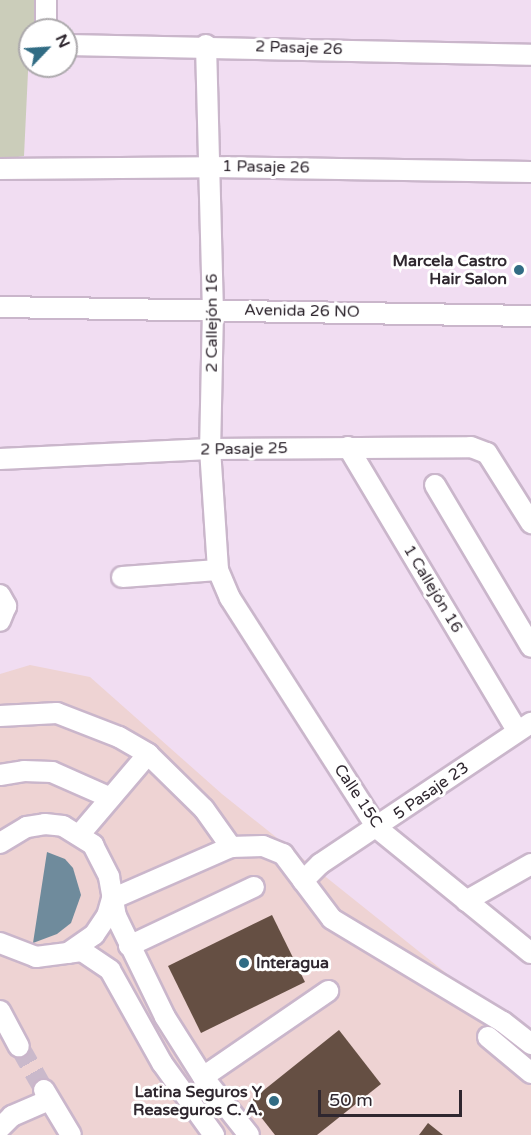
<!DOCTYPE html>
<meta charset="utf-8">
<style>
body{margin:0}
#map{position:relative;width:531px;height:1135px;overflow:hidden;background:#f1ddf2;font-family:"Varela Round",sans-serif}
div>[style]{position:absolute}
.commercial>*{inset:0;background:#eed3d3}
.green>*{inset:0;background:#cbcdba}
.water>*{inset:0;background:#6f8b9c}
.building>*{inset:0;background:#654f43}
.minor-tunnel>*{height:20px;margin-top:-10px;transform-origin:0;background:repeating-linear-gradient(90deg,#cab9cb 0 20px,transparent 0 30px)}
.roads{filter:drop-shadow(2px 0 #cab6cb) drop-shadow(-2px 0 #cab6cb) drop-shadow(0 2px #cab6cb) drop-shadow(0 -2px #cab6cb)}
.minor>*{height:20px;margin:-10px;padding:0 10px;transform-origin:10px;border-radius:10px;background:#fff}
.dots>*{width:16px;height:16px;translate:-50% -50%;box-sizing:border-box;border:3px solid #fff;border-radius:50%}
span{translate:-50% -50%;white-space:nowrap;text-align:center;line-height:1.15;-webkit-text-stroke:6px #fff;paint-order:stroke}
.street-label{font-size:16px;color:#2f272f}
.poi-label{font-size:16px;color:#2f272f;font-weight:700}
.right{translate:-100% -50%;text-align:right}
.left{translate:0 -50%;text-align:left}
.north{position:absolute;left:18px;top:18px;width:60px;height:60px;box-sizing:border-box;background:#fff;border:2px solid #aca9ac;border-radius:50%;rotate:65deg;font-size:16px;font-weight:700;line-height:24px;text-align:center;color:#2f272f}
.north::after{content:'';display:block;margin:auto;width:21px;height:27px;background:#316c84;clip-path:polygon(50% 0,100% 100%,50% 72%,0 100%)}
.scale{position:absolute;left:318px;top:1090px;width:144px;height:27px;box-sizing:border-box;border:3px solid #2f272f;border-top:0;padding-left:8px;font-size:18px;line-height:21px;white-space:nowrap;color:#2f272f;-webkit-text-stroke:4px #fff;paint-order:stroke}
</style>
<div id="map">
<div class="commercial">
<i style="clip-path:polygon(30px 665px,90px 677px,222px 794px,531px 1041px,531px 1135px,0 1135px,0 674px)"></i>
</div>
<div class="green">
<i style="clip-path:polygon(0 0,39px 0,40px 30px,30px 30px,24px 156px,0 160px)"></i>
</div>
<div class="water">
<i style="clip-path:polygon(47px 852px,65px 859px,73px 868px,81px 895px,71px 923px,57px 934px,33px 943px)"></i>
</div>
<div class="building">
<i style="clip-path:polygon(272px 915px,305px 982px,201px 1033px,168px 966px)"></i>
<i style="clip-path:polygon(339px 1030px,381px 1084px,317px 1135px,275px 1135px,249px 1102px)"></i>
<i style="clip-path:polygon(428px 1123px,443px 1135px,419px 1135px)"></i>
</div>
<div class="minor-tunnel">
<i style="left:19px;top:1046px;width:51px;rotate:60.4deg"></i>
</div>
<div class="roads">
<div class="minor">
<i style="left:46px;top:0;width:30px;rotate:90deg"></i>
<i style="left:66px;top:45px;width:465px;rotate:1.2deg"></i>
<i style="left:206px;top:45px;width:265px;rotate:88.5deg"></i>
<i style="left:213px;top:310px;width:139px;rotate:91.2deg"></i>
<i style="left:210px;top:449px;width:121px;rotate:86.2deg"></i>
<i style="left:218px;top:570px;width:30px;rotate:67deg"></i>
<i style="left:230px;top:598px;width:273px;rotate:57.4deg"></i>
<i style="left:377px;top:828px;width:198px;rotate:39.1deg"></i>
<i style="left:0;top:169px;width:210px;rotate:-0.5deg"></i>
<i style="left:210px;top:167px;width:321px;rotate:0.9deg"></i>
<i style="left:0;top:307px;width:531px;rotate:0.97deg"></i>
<i style="left:348px;top:447px;width:330px;rotate:59.2deg"></i>
<i style="left:0;top:459px;width:210px;rotate:-2.7deg"></i>
<i style="left:210px;top:449px;width:261px;rotate:-0.4deg"></i>
<i style="left:471px;top:447px;width:17px;rotate:21deg"></i>
<i style="left:487px;top:453px;width:83px;rotate:57.8deg"></i>
<i style="left:435px;top:485px;width:188px;rotate:59.3deg"></i>
<i style="left:122px;top:577px;width:96px;rotate:-4.2deg"></i>
<i style="left:0;top:595px;width:13px;rotate:61deg"></i>
<i style="left:6px;top:606px;width:16px;rotate:112deg"></i>
<i style="left:0;top:716px;width:57px;rotate:-3deg"></i>
<i style="left:57px;top:713px;width:66px;rotate:21.2deg"></i>
<i style="left:119px;top:737px;width:34px;rotate:30deg"></i>
<i style="left:148px;top:754px;width:78px;rotate:44.5deg"></i>
<i style="left:204px;top:809px;width:47px;rotate:54.6deg"></i>
<i style="left:0;top:775px;width:24px;rotate:-9deg"></i>
<i style="left:24px;top:771px;width:28px;rotate:2deg"></i>
<i style="left:52px;top:772px;width:64px;rotate:23.8deg"></i>
<i style="left:80px;top:834px;width:105px;rotate:-49.6deg"></i>
<i style="left:0;top:843px;width:31px;rotate:-31deg"></i>
<i style="left:27px;top:827px;width:18px;rotate:-9deg"></i>
<i style="left:45px;top:824px;width:18px;rotate:6deg"></i>
<i style="left:63px;top:826px;width:36px;rotate:32deg"></i>
<i style="left:93px;top:845px;width:36px;rotate:63deg"></i>
<i style="left:109px;top:877px;width:40px;rotate:80deg"></i>
<i style="left:116px;top:916px;width:112px;rotate:64.1deg"></i>
<i style="left:165px;top:1017px;width:71px;rotate:57.7deg"></i>
<i style="left:203px;top:1077px;width:74px;rotate:51.6deg"></i>
<i style="left:303px;top:881px;width:24px;rotate:-45deg"></i>
<i style="left:320px;top:864px;width:254px;rotate:-33.8deg"></i>
<i style="left:466px;top:901px;width:75px;rotate:-29.6deg"></i>
<i style="left:0;top:943px;width:39px;rotate:21deg"></i>
<i style="left:36px;top:957px;width:46px;rotate:-7.4deg"></i>
<i style="left:82px;top:951px;width:34px;rotate:34deg"></i>
<i style="left:110px;top:970px;width:107px;rotate:60.8deg"></i>
<i style="left:162px;top:1063px;width:89px;rotate:54.2deg"></i>
<i style="left:129px;top:946px;width:138px;rotate:-25.3deg"></i>
<i style="left:68px;top:953px;width:32px;rotate:-35deg"></i>
<i style="left:94px;top:935px;width:23px;rotate:-56deg"></i>
<i style="left:107px;top:916px;width:18px;rotate:-74deg"></i>
<i style="left:112px;top:899px;width:130px;rotate:-23.6deg"></i>
<i style="left:231px;top:847px;width:32px;rotate:-2deg"></i>
<i style="left:263px;top:846px;width:22px;rotate:22deg"></i>
<i style="left:283px;top:854px;width:81px;rotate:53deg"></i>
<i style="left:332px;top:919px;width:200px;rotate:31.1deg"></i>
<i style="left:503px;top:1022px;width:36px;rotate:38deg"></i>
<i style="left:0;top:1011px;width:40px;rotate:62deg"></i>
<i style="left:488px;top:1037px;width:56px;rotate:39.9deg"></i>
<i style="left:203px;top:1077px;width:152px;rotate:-34.5deg"></i>
<i style="left:44px;top:1090px;width:52px;rotate:59deg"></i>
<i style="left:0;top:1128px;width:17px;rotate:-45deg"></i>
<i style="left:12px;top:1116px;width:40px;rotate:-23.4deg"></i>
</div>
</div>
<div class="dots">
<i style="left:519px;top:270px;background:#316c84"></i>
<i style="left:244px;top:963px;background:#316c84"></i>
<i style="left:274px;top:1101px;background:#316c84"></i>
</div>
<div class="street-label">
<span style="left:299px;top:48px;rotate:2deg">2 Pasaje 26</span>
<span style="left:266px;top:167px;rotate:1deg">1 Pasaje 26</span>
<span style="left:302px;top:311px;rotate:1deg">Avenida 26 NO</span>
<span style="left:212px;top:323px;rotate:-90deg">2 Callejón 16</span>
<span style="left:244px;top:449px;rotate:-1deg">2 Pasaje 25</span>
<span style="left:433px;top:589px;rotate:59deg">1 Callejón 16</span>
<span style="left:431px;top:791px;rotate:-35deg">5 Pasaje 23</span>
<span style="left:358px;top:796px;rotate:56deg">Calle 15C</span>
</div>
<div class="poi-label">
<span class="right" style="left:507px;top:270px">Marcela Castro<br>Hair Salon</span>
<span class="left" style="left:256px;top:963px">Interagua</span>
<span class="right" style="left:262px;top:1101px">Latina Seguros Y<br>Reaseguros C. A.</span>
</div>
<div class="north">N</div>
<div class="scale">50 m</div>
</div>
